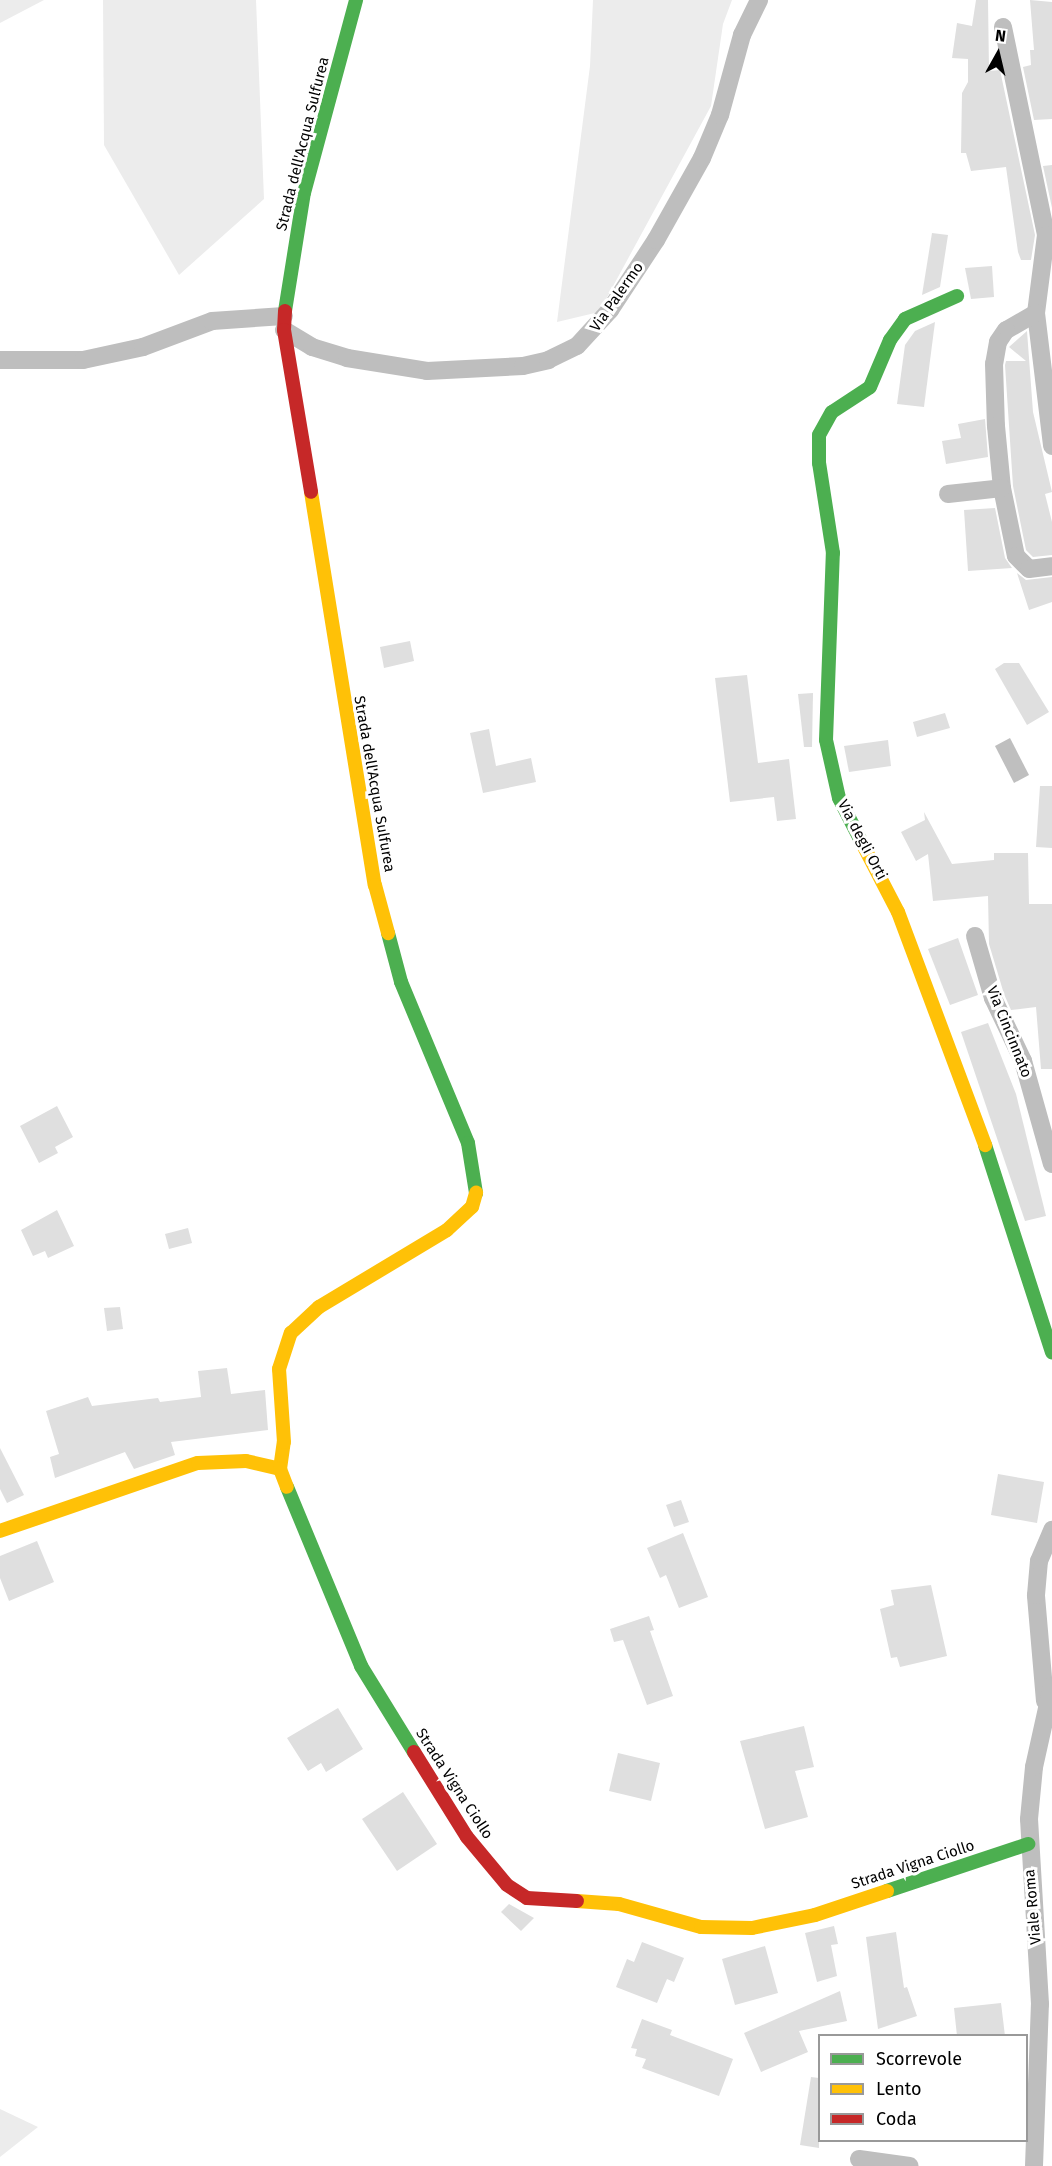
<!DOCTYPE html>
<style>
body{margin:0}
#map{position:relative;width:1052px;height:2166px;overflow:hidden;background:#fff;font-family:"Fira Sans",sans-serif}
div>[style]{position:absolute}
.green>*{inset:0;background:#ececec}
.water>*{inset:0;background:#bfbfbf}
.building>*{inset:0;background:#dfdfdf}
.street>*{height:18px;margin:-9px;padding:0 9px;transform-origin:9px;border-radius:9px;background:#bebebe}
.fast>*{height:14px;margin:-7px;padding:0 7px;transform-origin:7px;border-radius:7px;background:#4caf50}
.slow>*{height:14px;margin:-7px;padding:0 7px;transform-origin:7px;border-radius:7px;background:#ffc107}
.jam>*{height:14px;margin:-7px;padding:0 7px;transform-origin:7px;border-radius:7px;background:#c62828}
span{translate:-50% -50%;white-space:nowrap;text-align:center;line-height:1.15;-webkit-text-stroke:6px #fff;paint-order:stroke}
.street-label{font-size:15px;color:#000}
.legend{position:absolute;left:818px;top:2034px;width:210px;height:108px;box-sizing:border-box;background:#fff;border:2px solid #999;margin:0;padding:8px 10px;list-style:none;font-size:18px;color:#000}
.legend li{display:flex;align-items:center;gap:12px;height:30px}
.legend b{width:30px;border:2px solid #999}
.north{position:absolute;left:968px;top:24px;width:60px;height:60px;-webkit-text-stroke:4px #fff;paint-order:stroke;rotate:8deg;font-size:16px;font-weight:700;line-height:24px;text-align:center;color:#000}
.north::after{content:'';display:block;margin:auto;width:21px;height:27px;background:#000;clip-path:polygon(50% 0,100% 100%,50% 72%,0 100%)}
</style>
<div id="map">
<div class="green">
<i style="clip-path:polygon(0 0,44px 0,0 23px)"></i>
<i style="clip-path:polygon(103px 0,256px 0,264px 199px,179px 275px,104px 145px)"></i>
<i style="clip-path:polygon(593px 0,732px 0,723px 24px,711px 106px,599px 312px,557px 322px,590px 66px)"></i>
<i style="clip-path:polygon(0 2109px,38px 2127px,0 2157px)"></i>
</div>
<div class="water">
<i style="clip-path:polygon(1010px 738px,1029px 775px,1014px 783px,995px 746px)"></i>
</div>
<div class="building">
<i style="clip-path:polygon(976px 0,988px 0,989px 71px,1000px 70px,1035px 235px,1031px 260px,1021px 260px,1018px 252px,1006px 167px,971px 171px,966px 153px,961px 153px,962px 93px,968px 82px,968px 59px,952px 58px,957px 23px,972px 26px)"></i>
<i style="clip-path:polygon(1030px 0,1052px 2px,1052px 119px,1034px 120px,1023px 67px,1031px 65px,1030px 50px,1034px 50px)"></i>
<i style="clip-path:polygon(1052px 165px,1052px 208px,1043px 166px)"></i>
<i style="clip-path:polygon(932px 233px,948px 235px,940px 287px,922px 295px)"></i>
<i style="clip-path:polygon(992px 266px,994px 297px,971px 299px,965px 268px)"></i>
<i style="clip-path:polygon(935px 322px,924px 407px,897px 404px,905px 345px,915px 331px)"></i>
<i style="clip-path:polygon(1027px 331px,1033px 412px,1052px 492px,1045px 494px,1052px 522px,1052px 555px,1033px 557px,1026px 550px,1013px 486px,1005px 365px,1006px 361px,1026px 361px,1009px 347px)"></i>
<i style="clip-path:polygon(985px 419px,988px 457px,946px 464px,942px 441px,961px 438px,958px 424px)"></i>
<i style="clip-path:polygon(995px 508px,1005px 558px,1012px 568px,968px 571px,964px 510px)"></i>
<i style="clip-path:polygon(1017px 573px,1026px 580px,1052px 577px,1052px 602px,1029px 610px)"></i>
<i style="clip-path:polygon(410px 641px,414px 661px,384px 668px,380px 647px)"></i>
<i style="clip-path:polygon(1004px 663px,1019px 663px,1049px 712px,1027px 725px,995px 669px)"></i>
<i style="clip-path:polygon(747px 675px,758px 763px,789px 759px,796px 819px,777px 821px,774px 797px,730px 802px,715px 678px)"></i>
<i style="clip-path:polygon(813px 693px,812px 747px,804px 747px,798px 694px)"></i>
<i style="clip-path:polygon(945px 713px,950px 728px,917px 737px,913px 722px)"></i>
<i style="clip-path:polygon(489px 729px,496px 766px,531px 758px,536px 782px,483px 793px,470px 733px)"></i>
<i style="clip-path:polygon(888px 740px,891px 766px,849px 772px,844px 746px)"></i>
<i style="clip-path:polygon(1040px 786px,1052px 786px,1052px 848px,1036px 847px)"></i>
<i style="clip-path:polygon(924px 812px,952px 864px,994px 860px,994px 853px,1028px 853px,1029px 904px,1052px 904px,1052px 1069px,1041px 1069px,1036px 1007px,1011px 1010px,1004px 994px,989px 944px,988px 896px,933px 901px,928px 854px,916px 861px,901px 832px,925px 820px)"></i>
<i style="clip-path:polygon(958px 938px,978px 995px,950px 1005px,928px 949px)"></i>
<i style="clip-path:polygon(988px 1023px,1016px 1094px,1046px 1216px,1025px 1221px,961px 1032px)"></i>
<i style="clip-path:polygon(57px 1106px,73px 1137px,55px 1147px,58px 1153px,39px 1163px,20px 1126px)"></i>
<i style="clip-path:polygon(57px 1210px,74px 1246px,48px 1258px,45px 1251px,33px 1256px,21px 1230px)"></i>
<i style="clip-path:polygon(188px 1228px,192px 1243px,169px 1249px,165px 1234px)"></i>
<i style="clip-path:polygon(120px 1307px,123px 1329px,107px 1331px,104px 1308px)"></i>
<i style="clip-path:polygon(227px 1368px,231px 1394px,265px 1390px,268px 1430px,171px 1442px,175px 1455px,134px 1469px,125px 1452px,55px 1478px,50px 1457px,59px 1454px,46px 1411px,88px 1397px,92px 1406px,158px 1398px,160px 1402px,201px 1397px,198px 1371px)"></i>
<i style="clip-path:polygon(0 1448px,24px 1495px,7px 1503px,0 1489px)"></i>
<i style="clip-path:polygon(998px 1474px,1044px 1482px,1037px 1523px,991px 1515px)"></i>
<i style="clip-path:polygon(681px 1500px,689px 1522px,674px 1527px,666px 1505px)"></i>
<i style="clip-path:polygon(683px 1533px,708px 1597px,679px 1608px,666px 1575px,660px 1578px,647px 1548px)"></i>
<i style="clip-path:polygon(37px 1541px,54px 1582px,9px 1601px,0 1578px,0 1556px)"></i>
<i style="clip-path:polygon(931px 1585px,947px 1656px,900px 1667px,897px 1657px,891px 1658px,880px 1609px,894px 1605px,891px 1590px)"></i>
<i style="clip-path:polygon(649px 1616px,654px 1630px,650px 1631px,673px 1696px,647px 1705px,623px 1640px,614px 1642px,610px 1629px)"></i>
<i style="clip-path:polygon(338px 1708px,363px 1749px,326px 1772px,321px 1763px,308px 1771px,287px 1738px)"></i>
<i style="clip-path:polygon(804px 1726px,814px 1767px,795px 1771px,808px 1817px,765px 1829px,740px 1741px)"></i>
<i style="clip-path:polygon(618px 1753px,660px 1763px,651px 1801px,609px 1791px)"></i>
<i style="clip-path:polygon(403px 1792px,437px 1844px,397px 1871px,362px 1819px)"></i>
<i style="clip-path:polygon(509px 1904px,534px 1918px,521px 1931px,501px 1912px)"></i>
<i style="clip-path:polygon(834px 1926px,838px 1944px,831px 1945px,837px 1976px,817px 1982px,805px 1933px)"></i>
<i style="clip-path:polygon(896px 1932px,904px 1988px,907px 1987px,917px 2016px,878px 2029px,866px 1937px)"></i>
<i style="clip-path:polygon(642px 1942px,684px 1958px,674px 1982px,667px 1979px,657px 2003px,616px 1987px,627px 1959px,634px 1962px)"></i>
<i style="clip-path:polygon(765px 1946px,778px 1993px,735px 2005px,722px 1959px)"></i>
<i style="clip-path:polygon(840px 1991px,847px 2021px,799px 2031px,808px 2052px,761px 2072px,744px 2033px)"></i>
<i style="clip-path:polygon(1001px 2003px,1005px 2036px,957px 2036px,954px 2008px)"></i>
<i style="clip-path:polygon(642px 2019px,672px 2030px,670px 2035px,733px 2059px,719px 2096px,642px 2068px,646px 2059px,635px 2056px,637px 2049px,631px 2048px)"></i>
<i style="clip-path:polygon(811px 2077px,819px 2078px,819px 2148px,800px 2145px)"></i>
</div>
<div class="street">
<i style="left:1003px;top:27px;width:212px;rotate:78.3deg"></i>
<i style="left:1046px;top:235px;width:79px;rotate:97.3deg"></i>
<i style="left:1036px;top:313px;width:134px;rotate:83.1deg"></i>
<i style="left:1036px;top:313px;width:34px;rotate:150deg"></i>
<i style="left:1006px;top:330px;width:14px;rotate:124deg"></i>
<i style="left:998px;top:342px;width:22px;rotate:100deg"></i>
<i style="left:994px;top:364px;width:62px;rotate:88.2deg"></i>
<i style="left:996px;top:426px;width:62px;rotate:84.5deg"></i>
<i style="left:1002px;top:488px;width:69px;rotate:78.4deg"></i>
<i style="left:1016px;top:556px;width:18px;rotate:45deg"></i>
<i style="left:1029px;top:569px;width:23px;rotate:-7deg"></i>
<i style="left:284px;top:330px;width:33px;rotate:31deg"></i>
<i style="left:312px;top:347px;width:37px;rotate:17deg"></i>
<i style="left:347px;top:358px;width:81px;rotate:9.2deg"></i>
<i style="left:427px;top:371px;width:96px;rotate:-3deg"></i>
<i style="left:523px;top:366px;width:26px;rotate:-13deg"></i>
<i style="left:548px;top:360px;width:32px;rotate:-26deg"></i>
<i style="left:577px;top:346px;width:49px;rotate:-47.5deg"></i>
<i style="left:610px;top:310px;width:84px;rotate:-56.7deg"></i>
<i style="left:656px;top:240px;width:94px;rotate:-60.7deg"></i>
<i style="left:702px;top:158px;width:47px;rotate:-67.3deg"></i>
<i style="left:720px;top:115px;width:83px;rotate:-74.6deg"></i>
<i style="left:742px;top:35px;width:39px;rotate:-64deg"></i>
<i style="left:0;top:360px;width:83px"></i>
<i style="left:83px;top:360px;width:61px;rotate:-12.2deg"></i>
<i style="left:143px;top:347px;width:74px;rotate:-20.6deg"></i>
<i style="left:212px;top:321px;width:72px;rotate:-4deg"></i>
<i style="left:948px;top:494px;width:54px;rotate:-6.3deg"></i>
<i style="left:975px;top:936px;width:65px;rotate:73.8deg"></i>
<i style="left:993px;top:998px;width:70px;rotate:64.5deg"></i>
<i style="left:1023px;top:1061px;width:107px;rotate:74.3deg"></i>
<i style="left:1045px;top:1701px;width:106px;rotate:-94.9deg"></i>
<i style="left:1036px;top:1595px;width:34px;rotate:-85deg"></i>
<i style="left:1039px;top:1561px;width:34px;rotate:-67deg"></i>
<i style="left:859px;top:2159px;width:51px;rotate:7.8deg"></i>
<i style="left:1034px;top:2166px;width:162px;rotate:-87.9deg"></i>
<i style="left:1040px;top:2004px;width:185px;rotate:-93.4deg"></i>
<i style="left:1029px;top:1819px;width:52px;rotate:-84.5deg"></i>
<i style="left:1034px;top:1767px;width:83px;rotate:-77.5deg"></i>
</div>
<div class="fast">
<i style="left:285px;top:311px;width:120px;rotate:-80.9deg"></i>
<i style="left:304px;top:193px;width:200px;rotate:-74.9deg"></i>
<i style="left:861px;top:841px;width:48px;rotate:-117.1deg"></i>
<i style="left:839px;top:798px;width:59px;rotate:-102.6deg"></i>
<i style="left:826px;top:740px;width:187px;rotate:-87.9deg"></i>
<i style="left:833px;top:553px;width:91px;rotate:-98.8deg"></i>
<i style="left:819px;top:463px;width:28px;rotate:-90deg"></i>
<i style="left:819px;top:435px;width:26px;rotate:-61deg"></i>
<i style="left:832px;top:412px;width:45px;rotate:-33.3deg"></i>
<i style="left:870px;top:387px;width:51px;rotate:-66.9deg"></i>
<i style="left:890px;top:340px;width:26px;rotate:-54deg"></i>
<i style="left:905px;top:319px;width:57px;rotate:-23.9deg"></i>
<i style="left:388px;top:933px;width:51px;rotate:75.1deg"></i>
<i style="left:401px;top:982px;width:174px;rotate:67.4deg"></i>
<i style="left:468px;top:1143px;width:51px;rotate:80.9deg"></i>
<i style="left:985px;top:1145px;width:218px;rotate:72.1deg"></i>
<i style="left:287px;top:1487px;width:194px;rotate:67.5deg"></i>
<i style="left:361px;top:1666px;width:101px;rotate:58.4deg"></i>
<i style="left:887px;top:1891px;width:149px;rotate:-18.4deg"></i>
</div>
<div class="slow">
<i style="left:311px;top:492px;width:398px;rotate:80.8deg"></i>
<i style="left:375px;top:885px;width:50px;rotate:74.8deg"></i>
<i style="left:861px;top:841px;width:80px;rotate:62.5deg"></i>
<i style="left:898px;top:912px;width:249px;rotate:69.5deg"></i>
<i style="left:280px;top:1469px;width:27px;rotate:-82deg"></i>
<i style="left:284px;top:1442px;width:73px;rotate:-93.9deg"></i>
<i style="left:279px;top:1369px;width:38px;rotate:-72deg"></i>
<i style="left:291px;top:1333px;width:38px;rotate:-43deg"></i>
<i style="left:319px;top:1307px;width:149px;rotate:-31deg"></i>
<i style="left:447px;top:1230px;width:34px;rotate:-43deg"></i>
<i style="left:472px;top:1207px;width:15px;rotate:-74deg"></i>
<i style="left:0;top:1531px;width:209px;rotate:-19deg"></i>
<i style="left:198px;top:1463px;width:48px;rotate:-2.4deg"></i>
<i style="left:246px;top:1461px;width:35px;rotate:13deg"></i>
<i style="left:280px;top:1469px;width:19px;rotate:69deg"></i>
<i style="left:577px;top:1901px;width:42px;rotate:4.1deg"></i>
<i style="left:619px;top:1904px;width:85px;rotate:15.7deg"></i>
<i style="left:701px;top:1927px;width:51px;rotate:1.1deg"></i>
<i style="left:752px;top:1928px;width:64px;rotate:-11.7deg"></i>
<i style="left:815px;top:1915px;width:76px;rotate:-18.4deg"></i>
</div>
<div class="jam">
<i style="left:285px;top:311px;width:19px;rotate:93deg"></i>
<i style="left:284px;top:330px;width:164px;rotate:80.5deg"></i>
<i style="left:414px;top:1752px;width:100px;rotate:58.1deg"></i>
<i style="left:467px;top:1837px;width:62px;rotate:50.2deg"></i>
<i style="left:507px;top:1885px;width:24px;rotate:33deg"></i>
<i style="left:527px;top:1898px;width:50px;rotate:3.4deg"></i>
</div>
<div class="street-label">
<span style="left:303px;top:144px;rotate:-76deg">Strada dell'Acqua Sulfurea</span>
<span style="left:617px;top:297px;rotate:-55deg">Via Palermo</span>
<span style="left:374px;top:784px;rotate:80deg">Strada dell'Acqua Sulfurea</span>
<span style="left:862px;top:840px;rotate:62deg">Via degli Orti</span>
<span style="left:1009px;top:1032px;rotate:68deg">Via Cincinnato</span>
<span style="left:454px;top:1784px;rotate:57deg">Strada Vigna Ciollo</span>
<span style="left:913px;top:1865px;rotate:-18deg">Strada Vigna Ciollo</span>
<span style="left:1033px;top:1907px;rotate:-95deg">Viale Roma</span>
</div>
<ul class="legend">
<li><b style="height:8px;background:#4caf50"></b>Scorrevole</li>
<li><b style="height:8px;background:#ffc107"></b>Lento</li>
<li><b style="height:8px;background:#c62828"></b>Coda</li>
</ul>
<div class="north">N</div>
</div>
